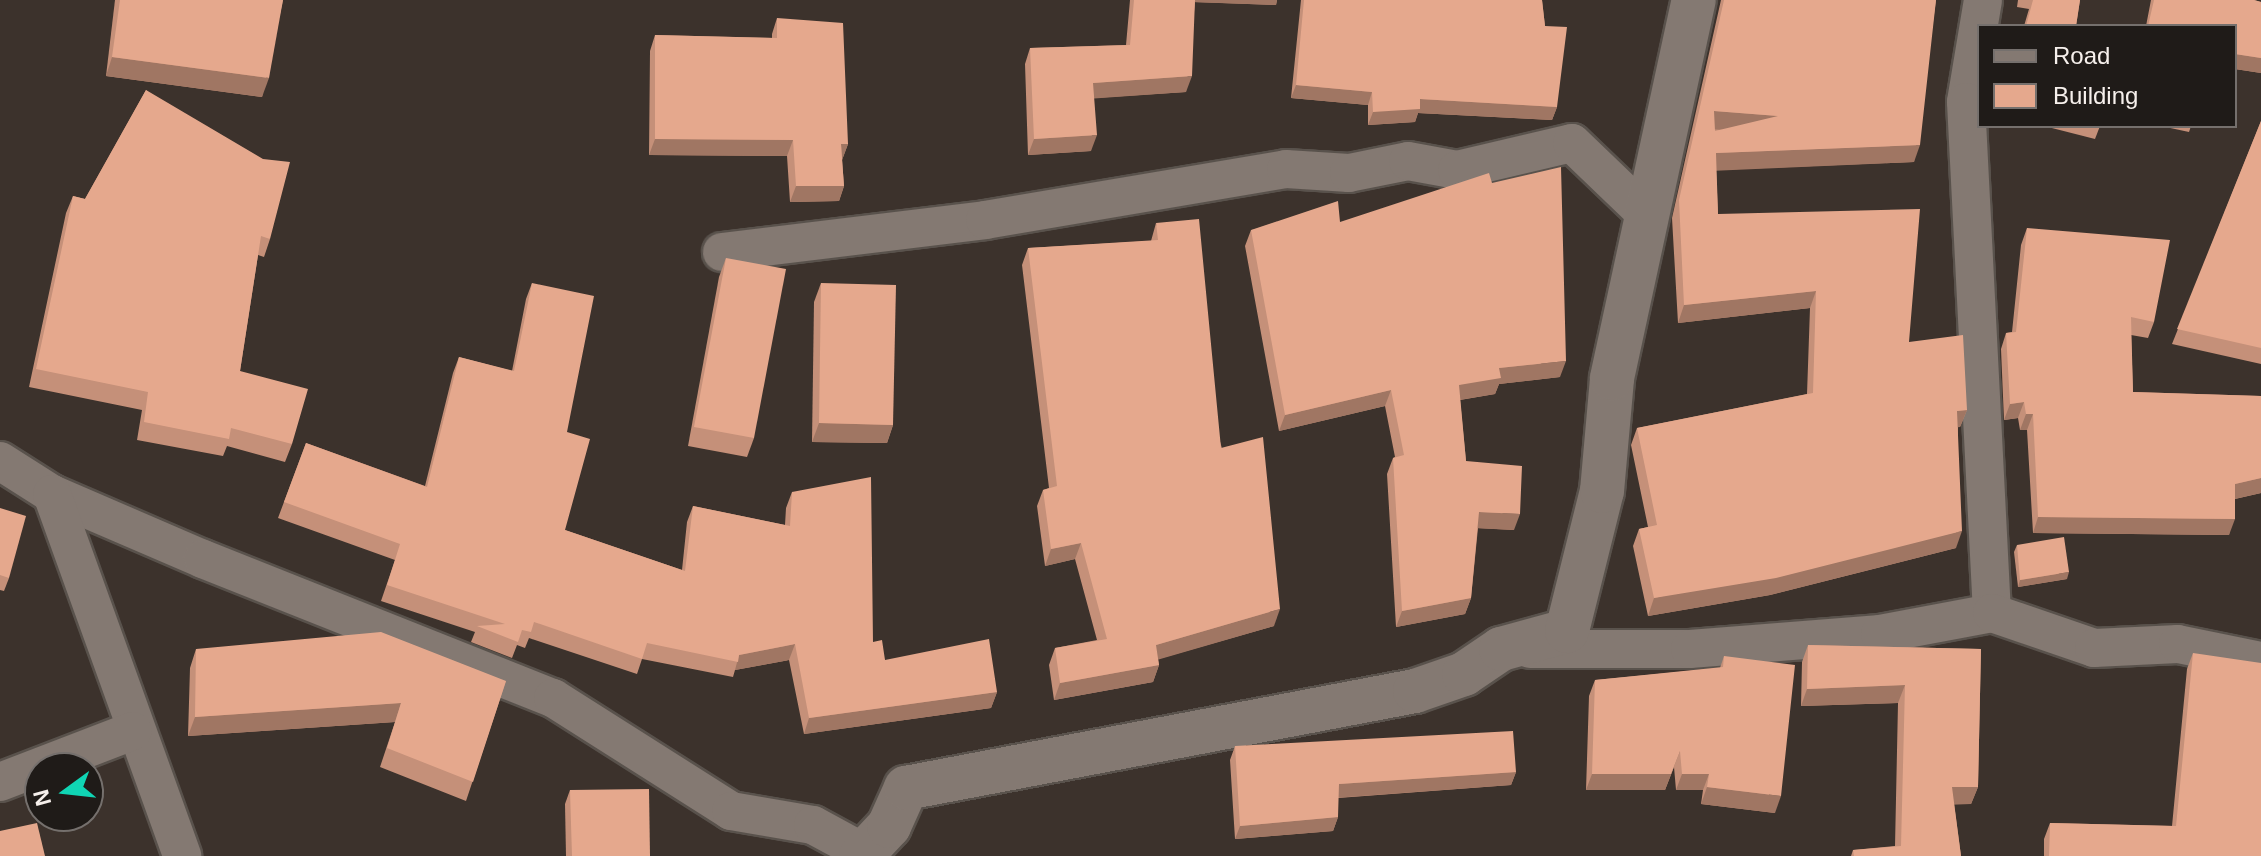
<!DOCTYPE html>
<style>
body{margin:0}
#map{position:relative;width:2261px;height:856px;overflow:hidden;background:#3c322c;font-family:Helvetica,sans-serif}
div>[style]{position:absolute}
.roads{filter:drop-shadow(2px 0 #59524c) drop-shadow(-2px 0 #59524c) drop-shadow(0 2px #59524c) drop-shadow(0 -2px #59524c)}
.minor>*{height:38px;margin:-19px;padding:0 19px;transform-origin:19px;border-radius:19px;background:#847972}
.tertiary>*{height:44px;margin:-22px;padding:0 22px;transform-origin:22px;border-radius:22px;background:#847972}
.wall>*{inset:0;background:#c59079}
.shaded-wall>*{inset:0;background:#a07663}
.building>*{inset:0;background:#e5a88d}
span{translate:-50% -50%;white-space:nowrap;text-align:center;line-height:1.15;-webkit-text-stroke:8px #1f1b18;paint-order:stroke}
.legend{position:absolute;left:1977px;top:24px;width:260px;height:104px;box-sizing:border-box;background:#1f1b18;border:2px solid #75706d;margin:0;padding:10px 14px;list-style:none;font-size:24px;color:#f6f0ec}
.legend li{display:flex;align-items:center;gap:16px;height:40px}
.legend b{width:40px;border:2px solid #75706d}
.north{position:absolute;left:24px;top:752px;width:80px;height:80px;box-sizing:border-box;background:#1f1b18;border:2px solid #75706d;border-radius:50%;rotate:255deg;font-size:22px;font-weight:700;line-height:32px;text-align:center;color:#f6f0ec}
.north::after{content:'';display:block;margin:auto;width:28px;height:36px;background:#10d5b4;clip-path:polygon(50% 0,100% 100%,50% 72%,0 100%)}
</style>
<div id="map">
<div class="roads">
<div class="minor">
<i style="left:1983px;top:0;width:103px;rotate:99.5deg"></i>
<i style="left:1966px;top:102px;width:512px;rotate:87.09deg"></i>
<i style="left:722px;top:252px;width:265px;rotate:-6.9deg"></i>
<i style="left:985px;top:220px;width:305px;rotate:-9.6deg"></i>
<i style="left:1286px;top:169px;width:63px;rotate:3.6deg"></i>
<i style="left:1349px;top:173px;width:60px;rotate:-11.5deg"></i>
<i style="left:1408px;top:161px;width:50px;rotate:10.4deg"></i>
<i style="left:1457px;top:170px;width:118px;rotate:-13.2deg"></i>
<i style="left:1572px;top:143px;width:105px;rotate:43.8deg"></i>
<i style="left:0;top:461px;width:62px;rotate:32.4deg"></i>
<i style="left:52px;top:494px;width:164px;rotate:23.3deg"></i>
<i style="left:203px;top:559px;width:377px;rotate:21.7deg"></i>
<i style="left:553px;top:698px;width:211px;rotate:32.4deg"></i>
<i style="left:731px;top:811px;width:83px;rotate:9.7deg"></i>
<i style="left:813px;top:825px;width:57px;rotate:28.4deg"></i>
<i style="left:52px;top:494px;width:385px;rotate:70.2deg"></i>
<i style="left:1530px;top:649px;width:160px"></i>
<i style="left:1690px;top:649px;width:191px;rotate:-4.5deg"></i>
<i style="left:1880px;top:634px;width:114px;rotate:-10.6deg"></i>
<i style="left:1992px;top:613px;width:108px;rotate:18.9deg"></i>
<i style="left:2094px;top:648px;width:84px;rotate:-2.7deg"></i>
<i style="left:2178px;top:644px;width:85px;rotate:11.6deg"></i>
<i style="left:0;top:782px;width:142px;rotate:-21deg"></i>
</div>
<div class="tertiary">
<i style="left:861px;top:856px;width:41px;rotate:-47deg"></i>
<i style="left:889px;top:826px;width:42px;rotate:-65.9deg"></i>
<i style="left:906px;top:788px;width:518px;rotate:-10.79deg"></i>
<i style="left:1415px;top:691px;width:52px;rotate:-19.1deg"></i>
<i style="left:1464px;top:674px;width:45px;rotate:-34deg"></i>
<i style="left:1501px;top:649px;width:68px;rotate:-15.3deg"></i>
<i style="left:1567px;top:631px;width:144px;rotate:-76deg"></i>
<i style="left:1602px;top:491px;width:113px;rotate:-84.9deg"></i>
<i style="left:1612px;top:378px;width:387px;rotate:-77.8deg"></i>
</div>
</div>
<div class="wall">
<i style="clip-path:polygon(115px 0,283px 0,262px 97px,106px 76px)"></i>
<i style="clip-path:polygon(1130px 0,1277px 0,1276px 5px,1195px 2px,1186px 92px,1094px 98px,1091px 151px,1028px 155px,1025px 64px,1030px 48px,1126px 45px)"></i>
<i style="clip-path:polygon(1301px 0,1542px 0,1545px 26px,1557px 107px,1552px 120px,1418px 113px,1415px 122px,1368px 125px,1368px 105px,1291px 98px)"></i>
<i style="clip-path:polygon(1721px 0,1936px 0,1914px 162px,1716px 170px,1718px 214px,1909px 342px,1967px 410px,1960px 427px,1958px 427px,1956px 548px,1770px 595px,1648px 616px,1633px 546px,1639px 529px,1648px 527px,1631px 445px,1637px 428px,1807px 394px,1810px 308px,1678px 323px,1672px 218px)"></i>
<i style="clip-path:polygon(2018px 0,2080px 0,2076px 26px,2024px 26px,2029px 9px,2017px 7px)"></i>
<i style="clip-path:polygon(2151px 0,2254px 0,2261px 2px,2261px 73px,2235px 69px,2235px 26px,2146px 26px)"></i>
<i style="clip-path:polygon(777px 18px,848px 144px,842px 160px,844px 186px,839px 201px,790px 202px,787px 156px,649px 155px,650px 51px,655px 35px,772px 38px,772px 34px)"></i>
<i style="clip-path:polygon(146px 90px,270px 239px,264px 257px,258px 255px,240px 371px,292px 444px,285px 462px,227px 446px,223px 456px,137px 440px,142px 410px,29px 387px,66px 213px,73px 196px,85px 199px)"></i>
<i style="clip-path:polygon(2261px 121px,2261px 364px,2172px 344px)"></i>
<i style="clip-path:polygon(2044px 126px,2100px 126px,2095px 139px)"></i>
<i style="clip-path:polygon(2161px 126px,2191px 126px,2189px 132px)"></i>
<i style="clip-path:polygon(1340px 222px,1560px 377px,1499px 384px,1495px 394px,1460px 400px,1466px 461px,1514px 530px,1478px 528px,1471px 598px,1465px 614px,1396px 627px,1387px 474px,1393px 458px,1395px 457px,1385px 406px,1279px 431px,1245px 246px,1251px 230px)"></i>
<i style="clip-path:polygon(1156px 223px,1274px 626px,1158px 659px,1159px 665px,1153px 682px,1054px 700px,1049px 665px,1055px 648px,1097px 640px,1075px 559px,1045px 566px,1037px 506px,1043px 490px,1049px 488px,1022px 265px,1028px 248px,1151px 241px)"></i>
<i style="clip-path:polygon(2027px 228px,2154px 322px,2148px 338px,2131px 335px,2133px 392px,2261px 396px,2261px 493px,2235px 499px,2229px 535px,2033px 533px,2027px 430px,2020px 430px,2018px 418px,2004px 420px,2001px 349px,2006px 333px,2012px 332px,2021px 245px)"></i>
<i style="clip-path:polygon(726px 258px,754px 438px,747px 457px,688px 446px,719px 277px)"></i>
<i style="clip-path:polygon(532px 283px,567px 432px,565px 530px,682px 570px,687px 522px,693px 506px,785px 525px,786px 508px,792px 492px,873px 642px,885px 660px,997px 692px,991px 708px,804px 734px,789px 660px,735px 670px,733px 677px,642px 659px,637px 674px,529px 638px,525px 648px,517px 645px,512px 658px,471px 642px,475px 632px,381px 601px,395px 560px,278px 518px,306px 443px,425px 486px,453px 373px,459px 357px,512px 371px,526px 299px)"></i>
<i style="clip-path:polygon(821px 283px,893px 425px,887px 443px,812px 442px,814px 302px)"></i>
<i style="clip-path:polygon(0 508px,9px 578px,4px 591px,0 590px)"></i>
<i style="clip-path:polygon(2017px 545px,2067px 579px,2018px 587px,2014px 552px)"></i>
<i style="clip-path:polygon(1808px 645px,1981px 649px,1978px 787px,1971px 804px,1954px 804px,1961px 856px,1851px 856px,1853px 850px,1895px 846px,1898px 703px,1801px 706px,1802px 662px)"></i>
<i style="clip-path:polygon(196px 649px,506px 681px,466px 801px,380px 767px,395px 722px,188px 736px,190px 668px)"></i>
<i style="clip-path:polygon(2193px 653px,2261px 856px,2044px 856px,2044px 839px,2050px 823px,2172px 826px,2187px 669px)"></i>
<i style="clip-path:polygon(1724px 656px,1775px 813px,1701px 804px,1703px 790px,1676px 790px,1674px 767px,1665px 790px,1586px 790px,1589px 696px,1595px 680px,1720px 668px)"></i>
<i style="clip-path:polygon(1235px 746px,1516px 772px,1511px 785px,1338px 798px,1338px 817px,1333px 831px,1235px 839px,1230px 760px)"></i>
<i style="clip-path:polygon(570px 790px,650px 856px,566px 856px,565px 804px)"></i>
</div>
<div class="shaded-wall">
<i style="clip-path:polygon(1191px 0,1277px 0,1276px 5px,1190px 2px)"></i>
<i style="clip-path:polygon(2235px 54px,2261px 58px,2261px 73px,2235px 69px)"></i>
<i style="clip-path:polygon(112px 57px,269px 78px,262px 97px,106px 76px)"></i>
<i style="clip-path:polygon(1192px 76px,1186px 92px,1087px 99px,1093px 83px)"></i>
<i style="clip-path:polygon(1296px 85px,1372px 92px,1368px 105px,1291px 98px)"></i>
<i style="clip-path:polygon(1420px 99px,1557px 107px,1552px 120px,1418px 113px,1415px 122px,1368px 125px,1373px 112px)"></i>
<i style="clip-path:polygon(1714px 111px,1778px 116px,1772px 133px,1708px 129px)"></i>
<i style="clip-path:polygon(1097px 135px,1091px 151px,1028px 155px,1034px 139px)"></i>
<i style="clip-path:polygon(655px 139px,793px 140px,787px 156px,649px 155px)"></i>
<i style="clip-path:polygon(841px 144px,848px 144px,842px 160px)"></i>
<i style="clip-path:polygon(1920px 145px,1914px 162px,1710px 171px,1716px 153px)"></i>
<i style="clip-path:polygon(796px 186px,844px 186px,839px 201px,790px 202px)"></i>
<i style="clip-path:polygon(1816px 291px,1810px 308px,1678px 323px,1684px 305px)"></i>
<i style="clip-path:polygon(1566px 361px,1560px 377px,1499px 384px,1495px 394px,1453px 401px,1459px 385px,1499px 368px)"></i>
<i style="clip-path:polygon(1391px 390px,1385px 406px,1279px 431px,1285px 415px)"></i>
<i style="clip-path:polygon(2024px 402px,2018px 418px,2004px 420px,2010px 404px)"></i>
<i style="clip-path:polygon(1967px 410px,1960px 427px,1951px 428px,1957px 411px)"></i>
<i style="clip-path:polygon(2026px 414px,2033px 414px,2027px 430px,2020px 430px)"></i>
<i style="clip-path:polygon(819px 423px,893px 425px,887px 443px,812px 442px)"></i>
<i style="clip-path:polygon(2261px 478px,2261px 493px,2230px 500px,2235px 484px)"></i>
<i style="clip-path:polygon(1479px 512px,1520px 514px,1514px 530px,1473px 528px)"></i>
<i style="clip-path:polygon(2038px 517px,2235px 519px,2229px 535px,2033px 533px)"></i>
<i style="clip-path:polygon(1962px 531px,1956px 548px,1770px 595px,1648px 616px,1654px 598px)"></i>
<i style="clip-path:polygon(1081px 543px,1075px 559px,1045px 566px,1051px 549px)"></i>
<i style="clip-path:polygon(2069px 572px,2067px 579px,2018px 587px,2020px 580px)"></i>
<i style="clip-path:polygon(1471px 598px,1465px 614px,1396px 627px,1402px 611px)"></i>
<i style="clip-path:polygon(1280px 609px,1274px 626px,1150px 662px,1156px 645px)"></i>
<i style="clip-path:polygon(795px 644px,789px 660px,735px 670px,739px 655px)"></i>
<i style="clip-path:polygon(1159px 665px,1153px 682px,1054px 700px,1060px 683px)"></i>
<i style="clip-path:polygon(1905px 685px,1898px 703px,1801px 706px,1807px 689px)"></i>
<i style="clip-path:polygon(997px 692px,991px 708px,804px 734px,809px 718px)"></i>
<i style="clip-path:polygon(401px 703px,395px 722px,188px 736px,195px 717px)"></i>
<i style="clip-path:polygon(1680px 751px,1665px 790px,1586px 790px,1592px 774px)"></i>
<i style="clip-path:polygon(1516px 772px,1511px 785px,1334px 798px,1339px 784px)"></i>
<i style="clip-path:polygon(1682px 774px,1709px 774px,1703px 790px,1676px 790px)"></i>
<i style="clip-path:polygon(1707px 787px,1781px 796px,1775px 813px,1701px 804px)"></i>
<i style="clip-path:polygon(1952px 787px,1978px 787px,1971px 804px,1945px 805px)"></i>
<i style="clip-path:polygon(1338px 817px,1333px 831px,1235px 839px,1240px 826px)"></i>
</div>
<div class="building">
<i style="clip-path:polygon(120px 0,283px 0,269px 78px,112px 57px)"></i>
<i style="clip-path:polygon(1134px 0,1195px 0,1192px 76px,1093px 83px,1097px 135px,1034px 139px,1030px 48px,1130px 45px)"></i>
<i style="clip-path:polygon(1304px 0,1542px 0,1545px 26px,1567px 27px,1557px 107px,1420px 99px,1420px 109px,1373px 112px,1372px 92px,1296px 85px)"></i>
<i style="clip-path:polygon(evenodd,1724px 0,1936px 0,1920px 145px,1716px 153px,1718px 214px,1920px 209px,1909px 342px,1963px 335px,1967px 410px,1957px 411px,1962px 531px,1776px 578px,1654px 598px,1639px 529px,1657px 525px,1637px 428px,1813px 393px,1816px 291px,1684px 305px,1679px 200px,1724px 0,1714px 111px,1778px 116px,1715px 131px,1714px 111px)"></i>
<i style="clip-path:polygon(2033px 0,2080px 0,2076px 26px,2026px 26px)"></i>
<i style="clip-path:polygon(2154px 0,2254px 0,2261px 2px,2261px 58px,2235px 54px,2235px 26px,2148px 26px)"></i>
<i style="clip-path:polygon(777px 18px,843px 23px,848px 144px,841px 144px,844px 186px,796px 186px,793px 140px,655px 139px,655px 35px,777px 38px)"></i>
<i style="clip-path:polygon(146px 90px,263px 159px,290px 162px,270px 239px,261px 236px,240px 371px,308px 389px,292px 444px,231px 428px,229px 439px,144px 422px,148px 392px,36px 369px,73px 196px,85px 199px)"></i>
<i style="clip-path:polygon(2261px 121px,2261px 348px,2177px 329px)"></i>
<i style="clip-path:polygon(1561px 167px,1566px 361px,1499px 368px,1501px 378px,1459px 385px,1466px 461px,1522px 466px,1520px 514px,1479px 512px,1471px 598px,1402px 611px,1393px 458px,1404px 455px,1391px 390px,1285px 415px,1251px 230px,1338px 201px,1340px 222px,1489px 173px,1492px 183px)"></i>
<i style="clip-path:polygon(1199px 219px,1221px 448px,1263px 437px,1280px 609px,1156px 645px,1159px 665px,1060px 683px,1055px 648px,1107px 639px,1081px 543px,1051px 549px,1043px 490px,1057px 486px,1028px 248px,1158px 240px,1156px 223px)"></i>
<i style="clip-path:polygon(2027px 228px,2170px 240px,2154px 322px,2131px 317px,2133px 392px,2261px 396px,2261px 478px,2235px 484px,2235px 519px,2038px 517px,2033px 414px,2026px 414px,2024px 402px,2010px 404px,2006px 333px,2016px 332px)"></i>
<i style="clip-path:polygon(726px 258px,786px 269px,754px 438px,694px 427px)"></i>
<i style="clip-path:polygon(532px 283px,594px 296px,567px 432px,590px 439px,565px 530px,685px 571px,693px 506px,790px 526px,792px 492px,871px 477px,873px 642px,882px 640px,885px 660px,989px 639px,997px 692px,809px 718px,795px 644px,739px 655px,738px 662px,647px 643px,642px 659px,534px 622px,531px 632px,522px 630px,518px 642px,477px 626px,505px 624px,387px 585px,400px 544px,284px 502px,306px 443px,427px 487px,459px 357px,514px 371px)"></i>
<i style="clip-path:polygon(821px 283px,896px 285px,893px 425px,819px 423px)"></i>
<i style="clip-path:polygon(0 508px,26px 516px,9px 578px,0 575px)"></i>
<i style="clip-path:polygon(2064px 537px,2069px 572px,2020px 580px,2017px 545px)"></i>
<i style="clip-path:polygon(381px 632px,506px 681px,473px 782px,387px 748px,401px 703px,195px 717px,196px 649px)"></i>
<i style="clip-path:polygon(1808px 645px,1981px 649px,1978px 787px,1952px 787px,1961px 856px,1854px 856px,1853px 850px,1901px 846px,1905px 685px,1807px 689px)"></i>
<i style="clip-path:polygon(2193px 653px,2261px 663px,2261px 856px,2049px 856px,2050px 823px,2176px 826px)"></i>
<i style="clip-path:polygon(1724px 656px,1795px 665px,1781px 796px,1707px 787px,1709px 774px,1682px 774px,1680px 751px,1671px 774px,1592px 774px,1595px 680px,1723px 667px)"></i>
<i style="clip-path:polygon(1513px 731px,1516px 772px,1339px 784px,1338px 817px,1240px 826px,1235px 746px)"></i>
<i style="clip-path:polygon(649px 789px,650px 856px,572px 856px,570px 790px)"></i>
<i style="clip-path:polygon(37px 823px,45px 856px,0 856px,0 831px)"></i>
</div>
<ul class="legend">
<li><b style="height:10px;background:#847972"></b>Road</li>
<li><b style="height:22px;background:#e5a88d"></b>Building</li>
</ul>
<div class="north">N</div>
</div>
